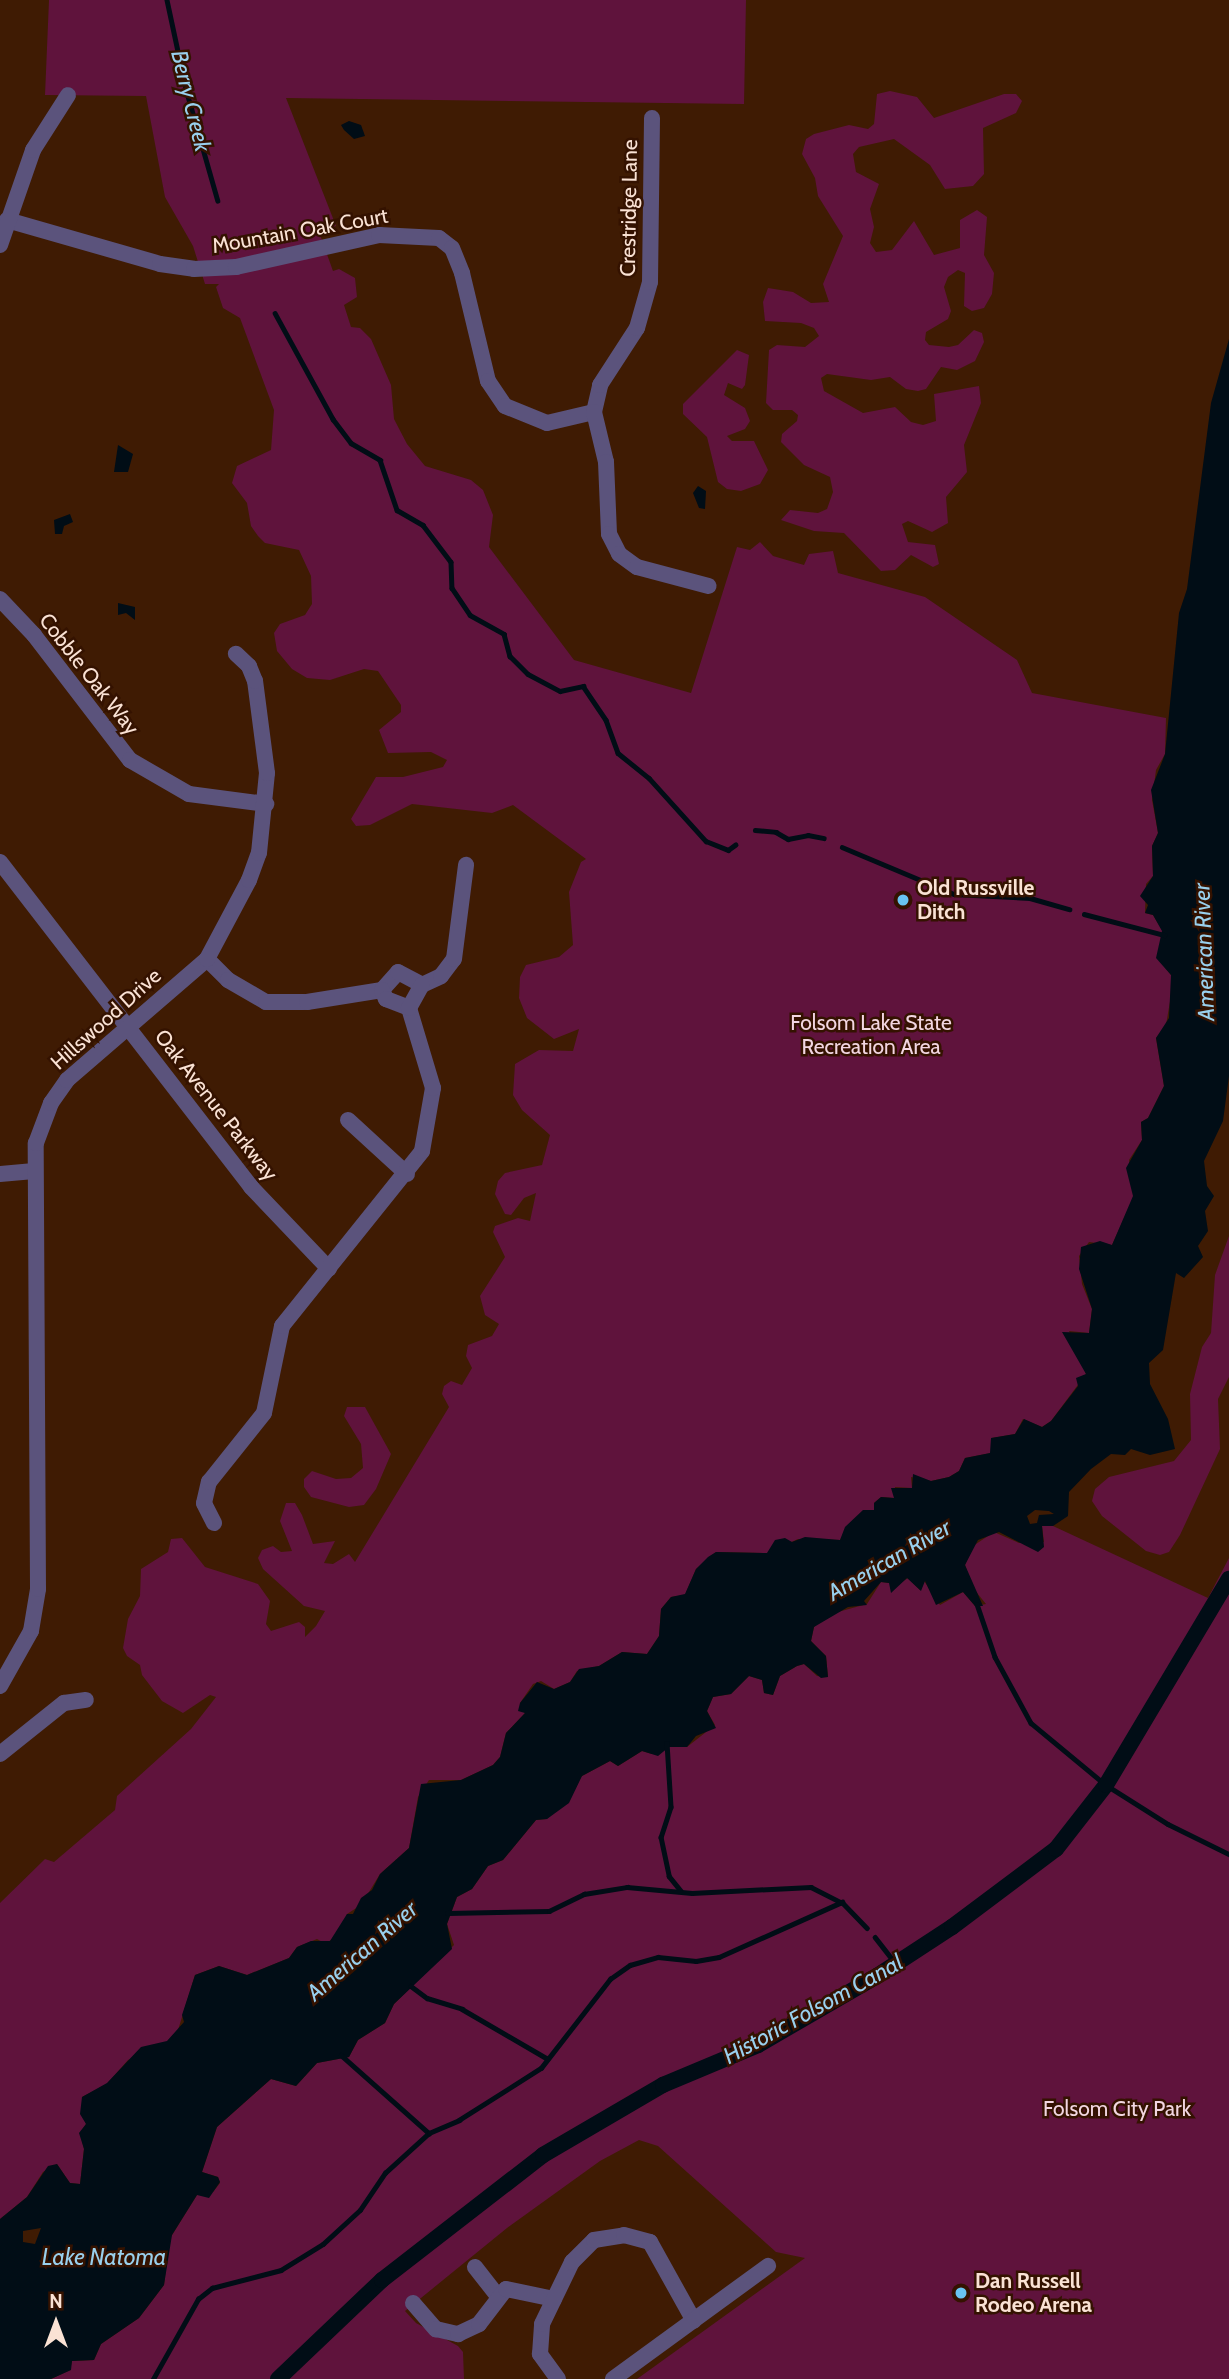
<!DOCTYPE html>
<style>
body{margin:0}
#map{position:relative;width:1229px;height:2379px;overflow:hidden;background:#3f1b03;font-family:Cabin,sans-serif}
div>[style]{position:absolute}
.green>*{inset:0;background:#5f133c}
.water>*{inset:0;background:#010d16}
.stream>*{height:4.5px;margin:-2.25px;padding:0 2.25px;transform-origin:2.25px;border-radius:2.25px;background:#010d16}
.canal>*{height:16px;margin:-8px;padding:0 8px;transform-origin:8px;border-radius:8px;background:#010d16}
.minor>*{height:16px;margin:-8px;padding:0 8px;transform-origin:8px;border-radius:8px;background:#5b537c}
.dots>*{width:19px;height:19px;translate:-50% -50%;box-sizing:border-box;border:4px solid #341200;border-radius:50%}
span{translate:-50% -50%;white-space:nowrap;text-align:center;line-height:1.15;-webkit-text-stroke:5px #341200;paint-order:stroke}
.street-label{font-size:21px;color:#fae2d4}
.poi-label{font-size:21px;color:#fae2d4;font-weight:700}
.left{translate:0 -50%;text-align:left}
.park-label{font-size:21px;color:#f2d6e1}
.water-label{font-size:23px;color:#99d0ed;font-style:italic}
.north{position:absolute;left:21px;top:2288px;width:70px;height:70px;-webkit-text-stroke:5px #341200;paint-order:stroke;rotate:0deg;font-size:19px;font-weight:700;line-height:28px;text-align:center;color:#fae2d4}
.north::after{content:'';display:block;margin:auto;width:24px;height:32px;background:#fae2d4;clip-path:polygon(50% 0,100% 100%,50% 72%,0 100%)}
</style>
<div id="map">
<div class="green">
<i style="clip-path:polygon(49px 0,746px 0,744px 104px,286px 98px,336px 226px,319px 232px,333px 271px,339px 269px,355px 278px,357px 297px,344px 305px,351px 327px,360px 328px,371px 339px,391px 385px,394px 419px,407px 444px,425px 466px,471px 480px,483px 490px,493px 515px,489px 547px,574px 660px,691px 693px,737px 547px,750px 550px,760px 542px,773px 556px,804px 565px,809px 554px,833px 551px,838px 573px,925px 597px,1017px 660px,1032px 693px,1166px 718px,1165px 754px,1156px 770px,1152px 800px,1158px 833px,1152px 846px,1153px 876px,1146px 884px,1145px 913px,1153px 915px,1162px 930px,1163px 965px,1171px 975px,1172px 990px,1166px 1025px,1156px 1038px,1164px 1086px,1148px 1118px,1141px 1122px,1142px 1140px,1129px 1160px,1134px 1196px,1112px 1245px,1089px 1242px,1079px 1256px,1082px 1284px,1092px 1309px,1089px 1333px,1069px 1331px,1086px 1374px,1051px 1421px,1042px 1427px,1023px 1419px,1015px 1434px,992px 1438px,991px 1453px,965px 1458px,959px 1471px,949px 1477px,931px 1481px,911px 1477px,912px 1488px,895px 1487px,894px 1498px,881px 1497px,874px 1503px,874px 1510px,864px 1511px,858px 1520px,850px 1523px,840px 1540px,798px 1539px,767px 1553px,716px 1552px,696px 1569px,685px 1595px,671px 1597px,661px 1609px,659px 1636px,647px 1654px,622px 1652px,599px 1666px,577px 1671px,570px 1682px,554px 1689px,541px 1681px,533px 1684px,520px 1703px,525px 1713px,506px 1733px,500px 1757px,493px 1765px,461px 1780px,429px 1780px,418px 1797px,409px 1848px,380px 1874px,361px 1905px,347px 1914px,340px 1932px,326px 1944px,317px 1939px,297px 1947px,289px 1958px,247px 1975px,219px 1966px,195px 1975px,178px 2030px,167px 2042px,128px 2060px,107px 2084px,82px 2097px,86px 2124px,80px 2133px,84px 2149px,80px 2184px,70px 2183px,57px 2164px,43px 2172px,27px 2197px,0 2219px,0 1903px,45px 1859px,54px 1862px,115px 1810px,117px 1796px,191px 1729px,216px 1697px,210px 1695px,183px 1713px,162px 1701px,142px 1675px,140px 1665px,127px 1656px,123px 1648px,128px 1619px,140px 1596px,141px 1569px,168px 1552px,171px 1539px,182px 1538px,205px 1567px,258px 1584px,270px 1601px,266px 1624px,271px 1631px,299px 1622px,305px 1627px,305px 1637px,316px 1626px,325px 1611px,304px 1606px,263px 1569px,258px 1558px,262px 1550px,273px 1546px,281px 1552px,292px 1551px,280px 1521px,286px 1503px,295px 1503px,302px 1515px,313px 1544px,335px 1541px,324px 1563px,333px 1564px,349px 1554px,355px 1562px,449px 1407px,442px 1394px,444px 1386px,451px 1381px,462px 1385px,472px 1368px,466px 1356px,468px 1345px,492px 1336px,499px 1324px,485px 1315px,480px 1296px,505px 1257px,493px 1232px,495px 1226px,518px 1218px,530px 1221px,536px 1193px,524px 1198px,511px 1215px,505px 1214px,495px 1194px,498px 1181px,505px 1173px,542px 1165px,550px 1135px,522px 1110px,513px 1095px,515px 1064px,539px 1050px,573px 1051px,579px 1029px,554px 1039px,527px 1018px,519px 998px,520px 977px,526px 965px,559px 957px,573px 945px,569px 892px,581px 862px,586px 859px,513px 805px,492px 813px,412px 804px,370px 825px,356px 826px,351px 819px,376px 777px,403px 777px,443px 767px,447px 760px,431px 752px,388px 753px,379px 730px,401px 712px,401px 705px,378px 671px,364px 669px,330px 680px,307px 678px,292px 669px,277px 651px,274px 633px,280px 624px,305px 615px,312px 604px,311px 576px,299px 550px,265px 543px,258px 536px,251px 526px,247px 503px,232px 483px,237px 466px,271px 450px,274px 410px,240px 318px,223px 308px,216px 287px,219px 284px,205px 284px,193px 246px,165px 197px,146px 96px,45px 95px)"></i>
<i style="clip-path:polygon(890px 91px,917px 97px,934px 118px,1004px 94px,1016px 94px,1022px 101px,1016px 113px,983px 128px,984px 174px,973px 186px,945px 189px,930px 165px,894px 139px,859px 147px,853px 154px,856px 172px,879px 184px,870px 209px,874px 227px,870px 243px,876px 252px,892px 250px,914px 221px,934px 255px,960px 248px,960px 220px,977px 210px,987px 217px,984px 255px,994px 273px,992px 294px,984px 308px,972px 311px,964px 306px,965px 273px,958px 270px,948px 277px,944px 287px,951px 311px,948px 319px,926px 332px,925px 340px,929px 345px,949px 347px,958px 345px,974px 330px,982px 333px,984px 342px,975px 361px,957px 370px,941px 367px,926px 389px,918px 391px,906px 389px,890px 377px,871px 380px,827px 374px,821px 378px,824px 391px,863px 413px,895px 407px,911px 422px,923px 425px,936px 421px,934px 394px,979px 386px,981px 403px,964px 445px,967px 472px,946px 497px,948px 523px,932px 532px,908px 521px,902px 524px,908px 542px,935px 545px,939px 564px,933px 567px,911px 555px,895px 570px,881px 571px,844px 533px,814px 531px,781px 520px,790px 510px,818px 513px,827px 509px,833px 492px,830px 477px,804px 465px,781px 442px,782px 434px,797px 421px,798px 415px,792px 410px,773px 410px,766px 403px,769px 350px,777px 345px,805px 347px,819px 336px,814px 328px,801px 323px,765px 321px,763px 302px,768px 288px,793px 292px,811px 303px,829px 302px,823px 284px,843px 236px,818px 196px,815px 178px,802px 154px,806px 139px,814px 134px,849px 125px,868px 129px,874px 124px,877px 94px)"></i>
<i style="clip-path:polygon(737px 350px,749px 355px,745px 385px,742px 389px,728px 383px,724px 395px,745px 408px,750px 421px,745px 429px,727px 436px,732px 441px,754px 441px,768px 470px,760px 484px,741px 491px,727px 489px,718px 482px,707px 437px,683px 414px,683px 404px)"></i>
<i style="clip-path:polygon(1229px 1236px,1229px 1377px,1218px 1399px,1220px 1449px,1180px 1535px,1169px 1552px,1160px 1555px,1146px 1551px,1102px 1516px,1092px 1501px,1095px 1489px,1109px 1477px,1174px 1461px,1191px 1440px,1190px 1394px,1202px 1347px,1211px 1333px,1215px 1275px)"></i>
<i style="clip-path:polygon(347px 1407px,365px 1407px,391px 1454px,376px 1489px,364px 1505px,349px 1507px,311px 1497px,304px 1487px,304px 1479px,312px 1471px,336px 1479px,351px 1478px,363px 1468px,361px 1444px,344px 1416px)"></i>
<i style="clip-path:polygon(1042px 1526px,1053px 1526px,1208px 1598px,1229px 1558px,1229px 2379px,637px 2379px,805px 2258px,776px 2252px,658px 2146px,639px 2140px,600px 2161px,507px 2228px,405px 2311px,416px 2323px,458px 2346px,463px 2352px,464px 2379px,51px 2379px,70px 2370px,72px 2361px,94px 2360px,101px 2344px,139px 2318px,164px 2285px,169px 2240px,197px 2195px,213px 2192px,220px 2183px,218px 2177px,202px 2172px,217px 2127px,271px 2079px,296px 2086px,317px 2063px,349px 2057px,358px 2040px,385px 2023px,394px 2004px,454px 1945px,447px 1924px,457px 1897px,472px 1889px,488px 1866px,503px 1860px,536px 1820px,547px 1819px,582px 1776px,610px 1761px,618px 1766px,642px 1751px,652px 1754px,670px 1747px,687px 1747px,715px 1725px,707px 1711px,713px 1697px,731px 1694px,749px 1676px,762px 1680px,764px 1693px,773px 1695px,780px 1676px,797px 1666px,804px 1664px,817px 1676px,828px 1677px,826px 1656px,811px 1641px,814px 1627px,827px 1615px,867px 1604px,881px 1582px,899px 1584px,908px 1578px,920px 1590px,924px 1581px,940px 1605px,963px 1592px,975px 1606px,986px 1604px,973px 1588px,965px 1565px,973px 1546px,994px 1532px,1019px 1543px,1044px 1542px)"></i>
</div>
<div class="water">
<i style="clip-path:polygon(349px 121px,361px 125px,365px 136px,354px 139px,344px 130px,341px 125px)"></i>
<i style="clip-path:polygon(evenodd,1229px 339px,1229px 1076px,1223px 1121px,1204px 1161px,1207px 1186px,1214px 1196px,1205px 1211px,1208px 1231px,1198px 1246px,1203px 1257px,1184px 1278px,1176px 1273px,1163px 1350px,1149px 1363px,1150px 1384px,1168px 1419px,1175px 1449px,1150px 1455px,1131px 1449px,1125px 1455px,1111px 1454px,1091px 1469px,1069px 1492px,1068px 1516px,1053px 1526px,1042px 1526px,1044px 1547px,1038px 1552px,999px 1532px,978px 1540px,965px 1565px,983px 1606px,975px 1606px,963px 1592px,936px 1605px,925px 1581px,921px 1591px,907px 1578px,891px 1593px,889px 1583px,881px 1582px,864px 1601px,867px 1605px,848px 1607px,814px 1627px,811px 1641px,826px 1656px,828px 1677px,821px 1678px,804px 1664px,797px 1666px,780px 1676px,773px 1695px,764px 1693px,762px 1680px,749px 1676px,731px 1694px,713px 1697px,707px 1711px,716px 1728px,696px 1736px,687px 1747px,669px 1747px,658px 1756px,642px 1751px,618px 1766px,610px 1761px,582px 1776px,569px 1803px,547px 1819px,536px 1820px,503px 1860px,488px 1866px,472px 1889px,457px 1897px,447px 1924px,452px 1949px,394px 2004px,385px 2023px,358px 2040px,349px 2057px,317px 2063px,296px 2086px,271px 2079px,217px 2127px,202px 2172px,218px 2177px,220px 2182px,209px 2198px,197px 2195px,172px 2235px,164px 2285px,139px 2318px,101px 2344px,94px 2360px,72px 2361px,71px 2370px,51px 2379px,0 2379px,0 2219px,27px 2197px,48px 2166px,57px 2164px,70px 2183px,80px 2184px,84px 2149px,79px 2133px,86px 2124px,80px 2114px,82px 2097px,107px 2083px,141px 2047px,167px 2041px,184px 2022px,182px 2015px,195px 1975px,219px 1966px,247px 1975px,289px 1958px,297px 1947px,311px 1941px,330px 1941px,347px 1914px,353px 1914px,361px 1898px,372px 1890px,380px 1874px,409px 1848px,421px 1784px,461px 1780px,493px 1765px,500px 1757px,506px 1733px,525px 1713px,518px 1711px,520px 1703px,537px 1682px,554px 1689px,570px 1682px,579px 1669px,599px 1666px,622px 1652px,647px 1654px,659px 1636px,661px 1609px,671px 1597px,685px 1594px,696px 1569px,708px 1557px,716px 1552px,767px 1553px,775px 1540px,785px 1538px,792px 1542px,805px 1537px,840px 1540px,845px 1527px,863px 1510px,874px 1510px,874px 1503px,881px 1497px,894px 1498px,891px 1488px,912px 1488px,913px 1474px,931px 1481px,949px 1477px,959px 1471px,965px 1458px,990px 1453px,991px 1438px,1015px 1434px,1024px 1419px,1042px 1427px,1051px 1421px,1078px 1386px,1076px 1378px,1086px 1374px,1062px 1332px,1089px 1333px,1092px 1309px,1079px 1269px,1081px 1247px,1100px 1241px,1112px 1245px,1133px 1196px,1126px 1168px,1142px 1140px,1141px 1122px,1148px 1118px,1164px 1086px,1156px 1038px,1169px 1018px,1171px 975px,1156px 958px,1162px 931px,1153px 915px,1145px 913px,1148px 905px,1140px 896px,1153px 876px,1152px 846px,1158px 833px,1151px 790px,1165px 754px,1179px 613px,1187px 589px,1211px 403px,1229px 339px,1035px 1510px,1049px 1511px,1054px 1514px,1039px 1515px,1037px 1523px,1030px 1524px,1027px 1516px,1035px 1510px,1229px 339px,41px 2228px,35px 2244px,23px 2242px,23px 2231px,41px 2228px)"></i>
<i style="clip-path:polygon(118px 445px,133px 454px,128px 472px,114px 472px)"></i>
<i style="clip-path:polygon(698px 486px,706px 491px,705px 509px,699px 508px,693px 493px)"></i>
<i style="clip-path:polygon(70px 514px,73px 522px,64px 526px,62px 534px,55px 534px,54px 520px)"></i>
<i style="clip-path:polygon(118px 603px,135px 607px,135px 620px,126px 613px,118px 615px)"></i>
</div>
<div class="stream">
<i style="left:167px;top:0;width:91px;rotate:77.9deg"></i>
<i style="left:186px;top:89px;width:116px;rotate:74.1deg"></i>
<i style="left:275px;top:313px;width:121px;rotate:61.3deg"></i>
<i style="left:333px;top:419px;width:30px;rotate:53deg"></i>
<i style="left:351px;top:443px;width:34px;rotate:30deg"></i>
<i style="left:380px;top:460px;width:53px;rotate:71.2deg"></i>
<i style="left:397px;top:510px;width:30px;rotate:30deg"></i>
<i style="left:423px;top:525px;width:46px;rotate:52.9deg"></i>
<i style="left:451px;top:562px;width:26px;rotate:88deg"></i>
<i style="left:452px;top:588px;width:32px;rotate:56deg"></i>
<i style="left:470px;top:615px;width:39px;rotate:29deg"></i>
<i style="left:504px;top:634px;width:23px;rotate:75deg"></i>
<i style="left:510px;top:656px;width:25px;rotate:45deg"></i>
<i style="left:528px;top:674px;width:36px;rotate:28deg"></i>
<i style="left:560px;top:691px;width:24px;rotate:-12deg"></i>
<i style="left:583px;top:686px;width:41px;rotate:55.9deg"></i>
<i style="left:606px;top:720px;width:35px;rotate:70deg"></i>
<i style="left:618px;top:753px;width:40px;rotate:39deg"></i>
<i style="left:649px;top:778px;width:85px;rotate:47.9deg"></i>
<i style="left:706px;top:841px;width:24px;rotate:22deg"></i>
<i style="left:728px;top:850px;width:9px;rotate:-36deg"></i>
<i style="left:755px;top:830px;width:21px;rotate:5deg"></i>
<i style="left:776px;top:832px;width:14px;rotate:30deg"></i>
<i style="left:788px;top:839px;width:20px;rotate:-11deg"></i>
<i style="left:808px;top:835px;width:16px;rotate:11deg"></i>
<i style="left:842px;top:847px;width:121px;rotate:22.8deg"></i>
<i style="left:954px;top:894px;width:76px;rotate:3deg"></i>
<i style="left:1030px;top:898px;width:41px;rotate:15.8deg"></i>
<i style="left:1084px;top:914px;width:83px;rotate:14.7deg"></i>
<i style="left:977px;top:1604px;width:56px;rotate:71.2deg"></i>
<i style="left:995px;top:1657px;width:75px;rotate:61.4deg"></i>
<i style="left:1031px;top:1723px;width:97px;rotate:39.6deg"></i>
<i style="left:1106px;top:1785px;width:73px;rotate:32.2deg"></i>
<i style="left:1168px;top:1824px;width:68px;rotate:26.2deg"></i>
<i style="left:667px;top:1743px;width:64px;rotate:86.4deg"></i>
<i style="left:671px;top:1807px;width:32px;rotate:108deg"></i>
<i style="left:661px;top:1837px;width:40px;rotate:78deg"></i>
<i style="left:669px;top:1876px;width:19px;rotate:51deg"></i>
<i style="left:447px;top:1913px;width:102px;rotate:-1.1deg"></i>
<i style="left:549px;top:1911px;width:39px;rotate:-26deg"></i>
<i style="left:584px;top:1894px;width:44px;rotate:-9.2deg"></i>
<i style="left:627px;top:1887px;width:65px;rotate:5.3deg"></i>
<i style="left:692px;top:1893px;width:119px;rotate:-2.9deg"></i>
<i style="left:811px;top:1887px;width:34px;rotate:27deg"></i>
<i style="left:875px;top:1937px;width:34px;rotate:52deg"></i>
<i style="left:411px;top:1986px;width:20px;rotate:37deg"></i>
<i style="left:427px;top:1998px;width:37px;rotate:17deg"></i>
<i style="left:462px;top:2009px;width:99px;rotate:30.2deg"></i>
<i style="left:341px;top:2055px;width:118px;rotate:41.6deg"></i>
<i style="left:153px;top:2379px;width:92px;rotate:-60.6deg"></i>
<i style="left:198px;top:2299px;width:18px;rotate:-38deg"></i>
<i style="left:212px;top:2288px;width:71px;rotate:-14.6deg"></i>
<i style="left:281px;top:2270px;width:49px;rotate:-31.8deg"></i>
<i style="left:323px;top:2244px;width:50px;rotate:-42.6deg"></i>
<i style="left:360px;top:2210px;width:45px;rotate:-56deg"></i>
<i style="left:385px;top:2173px;width:59px;rotate:-42.3deg"></i>
<i style="left:429px;top:2133px;width:33px;rotate:-23deg"></i>
<i style="left:459px;top:2120px;width:97px;rotate:-32.4deg"></i>
<i style="left:541px;top:2068px;width:113px;rotate:-52.2deg"></i>
<i style="left:610px;top:1979px;width:24px;rotate:-35deg"></i>
<i style="left:630px;top:1965px;width:29px;rotate:-16deg"></i>
<i style="left:658px;top:1957px;width:38px;rotate:6deg"></i>
<i style="left:696px;top:1961px;width:23px;rotate:-10deg"></i>
<i style="left:719px;top:1957px;width:135px;rotate:-24.1deg"></i>
<i style="left:842px;top:1902px;width:36px;rotate:46deg"></i>
</div>
<div class="canal">
<i style="left:278px;top:2379px;width:144px;rotate:-43.6deg"></i>
<i style="left:382px;top:2280px;width:204px;rotate:-37.8deg"></i>
<i style="left:543px;top:2155px;width:139px;rotate:-30.3deg"></i>
<i style="left:663px;top:2085px;width:103px;rotate:-22.8deg"></i>
<i style="left:758px;top:2045px;width:138px;rotate:-30.1deg"></i>
<i style="left:877px;top:1976px;width:90px;rotate:-33.2deg"></i>
<i style="left:952px;top:1927px;width:130px;rotate:-36.9deg"></i>
<i style="left:1056px;top:1849px;width:81px;rotate:-52deg"></i>
<i style="left:1106px;top:1785px;width:240px;rotate:-59.2deg"></i>
</div>
<div class="minor">
<i style="left:7px;top:220px;width:159px;rotate:16deg"></i>
<i style="left:160px;top:264px;width:34px;rotate:8deg"></i>
<i style="left:194px;top:269px;width:42px;rotate:-2.7deg"></i>
<i style="left:236px;top:267px;width:147px;rotate:-12.6deg"></i>
<i style="left:379px;top:235px;width:60px;rotate:2.9deg"></i>
<i style="left:439px;top:238px;width:16px;rotate:38deg"></i>
<i style="left:452px;top:248px;width:27px;rotate:68deg"></i>
<i style="left:462px;top:273px;width:111px;rotate:76.5deg"></i>
<i style="left:488px;top:381px;width:30px;rotate:56deg"></i>
<i style="left:505px;top:406px;width:45px;rotate:22deg"></i>
<i style="left:547px;top:423px;width:48px;rotate:-13.2deg"></i>
<i style="left:594px;top:412px;width:28px;rotate:-77deg"></i>
<i style="left:600px;top:385px;width:68px;rotate:-57deg"></i>
<i style="left:637px;top:328px;width:48px;rotate:-74.2deg"></i>
<i style="left:650px;top:282px;width:164px;rotate:-89.3deg"></i>
<i style="left:0;top:245px;width:101px;rotate:-70.8deg"></i>
<i style="left:33px;top:150px;width:65px;rotate:-57.5deg"></i>
<i style="left:594px;top:412px;width:51px;rotate:76.5deg"></i>
<i style="left:606px;top:462px;width:72px;rotate:87.6deg"></i>
<i style="left:609px;top:534px;width:22px;rotate:63deg"></i>
<i style="left:619px;top:554px;width:22px;rotate:36deg"></i>
<i style="left:637px;top:567px;width:74px;rotate:14.8deg"></i>
<i style="left:0;top:599px;width:50px;rotate:46.6deg"></i>
<i style="left:34px;top:635px;width:158px;rotate:52.5deg"></i>
<i style="left:130px;top:760px;width:68px;rotate:30deg"></i>
<i style="left:189px;top:794px;width:78px;rotate:7.4deg"></i>
<i style="left:0;top:862px;width:411px;rotate:52.3deg"></i>
<i style="left:251px;top:1187px;width:113px;rotate:46.4deg"></i>
<i style="left:207px;top:959px;width:30px;rotate:45deg"></i>
<i style="left:228px;top:980px;width:44px;rotate:30.1deg"></i>
<i style="left:266px;top:1002px;width:41px"></i>
<i style="left:307px;top:1002px;width:76px;rotate:-9.1deg"></i>
<i style="left:382px;top:990px;width:24px;rotate:-48deg"></i>
<i style="left:398px;top:972px;width:27px;rotate:28deg"></i>
<i style="left:422px;top:985px;width:21px;rotate:-25deg"></i>
<i style="left:441px;top:976px;width:21px;rotate:-53deg"></i>
<i style="left:454px;top:959px;width:95px;rotate:-82.7deg"></i>
<i style="left:382px;top:990px;width:10px;rotate:66deg"></i>
<i style="left:386px;top:999px;width:25px;rotate:21deg"></i>
<i style="left:348px;top:1120px;width:80px;rotate:42.5deg"></i>
<i style="left:0;top:1174px;width:34px;rotate:-5deg"></i>
<i style="left:214px;top:1523px;width:22px;rotate:-117deg"></i>
<i style="left:204px;top:1503px;width:22px;rotate:-77deg"></i>
<i style="left:209px;top:1482px;width:88px;rotate:-51.4deg"></i>
<i style="left:264px;top:1413px;width:89px;rotate:-78.3deg"></i>
<i style="left:282px;top:1326px;width:224px;rotate:-51.3deg"></i>
<i style="left:422px;top:1151px;width:64px;rotate:-80.1deg"></i>
<i style="left:433px;top:1088px;width:84px;rotate:-106.7deg"></i>
<i style="left:409px;top:1008px;width:26px;rotate:-61deg"></i>
<i style="left:0;top:1686px;width:63px;rotate:-60.6deg"></i>
<i style="left:31px;top:1631px;width:43px;rotate:-80.5deg"></i>
<i style="left:38px;top:1589px;width:446px;rotate:-90.3deg"></i>
<i style="left:36px;top:1143px;width:43px;rotate:-69.4deg"></i>
<i style="left:51px;top:1103px;width:28px;rotate:-55deg"></i>
<i style="left:67px;top:1080px;width:185px;rotate:-40.8deg"></i>
<i style="left:207px;top:959px;width:89px;rotate:-62deg"></i>
<i style="left:249px;top:880px;width:29px;rotate:-70deg"></i>
<i style="left:259px;top:853px;width:80px;rotate:-84.3deg"></i>
<i style="left:267px;top:773px;width:93px;rotate:-97.4deg"></i>
<i style="left:255px;top:681px;width:16px;rotate:-112deg"></i>
<i style="left:249px;top:666px;width:18px;rotate:-137deg"></i>
<i style="left:0;top:1754px;width:82px;rotate:-38.6deg"></i>
<i style="left:64px;top:1703px;width:22px;rotate:-8deg"></i>
<i style="left:475px;top:2267px;width:37px;rotate:52deg"></i>
<i style="left:413px;top:2303px;width:35px;rotate:49deg"></i>
<i style="left:436px;top:2329px;width:23px;rotate:13deg"></i>
<i style="left:458px;top:2334px;width:23px;rotate:-25deg"></i>
<i style="left:479px;top:2324px;width:44px;rotate:-52.4deg"></i>
<i style="left:506px;top:2289px;width:49px;rotate:11.8deg"></i>
<i style="left:558px;top:2379px;width:31px;rotate:-126deg"></i>
<i style="left:540px;top:2354px;width:30px;rotate:-86deg"></i>
<i style="left:542px;top:2324px;width:69px;rotate:-64.2deg"></i>
<i style="left:572px;top:2262px;width:31px;rotate:-45deg"></i>
<i style="left:594px;top:2240px;width:30px;rotate:-9deg"></i>
<i style="left:624px;top:2235px;width:27px;rotate:15deg"></i>
<i style="left:650px;top:2242px;width:90px;rotate:60.9deg"></i>
<i style="left:613px;top:2379px;width:192px;rotate:-36.1deg"></i>
</div>
<div class="dots">
<i style="left:903px;top:900px;background:#69c4f1"></i>
<i style="left:961px;top:2293px;background:#69c4f1"></i>
</div>
<div class="street-label">
<span style="left:629px;top:208px;rotate:-89deg">Crestridge Lane</span>
<span style="left:300px;top:231px;rotate:-10deg">Mountain Oak Court</span>
<span style="left:89px;top:674px;rotate:52deg">Cobble Oak Way</span>
<span style="left:106px;top:1019px;rotate:-42deg">Hillswood Drive</span>
<span style="left:216px;top:1105px;rotate:52deg">Oak Avenue Parkway</span>
</div>
<div class="poi-label">
<span class="left" style="left:917px;top:900px">Old Russville<br>Ditch</span>
<span class="left" style="left:975px;top:2293px">Dan Russell<br>Rodeo Arena</span>
</div>
<div class="park-label">
<span style="left:871px;top:1035px">Folsom Lake State<br>Recreation Area</span>
<span style="left:1117px;top:2109px">Folsom City Park</span>
</div>
<div class="water-label">
<span style="left:191px;top:101px;rotate:76deg">Berry Creek</span>
<span style="left:1204px;top:952px;rotate:-92deg">American River</span>
<span style="left:889px;top:1560px;rotate:-30deg">American River</span>
<span style="left:362px;top:1951px;rotate:-41deg">American River</span>
<span style="left:813px;top:2009px;rotate:-29deg">Historic Folsom Canal</span>
<span style="left:104px;top:2257px">Lake Natoma</span>
</div>
<div class="north">N</div>
</div>
